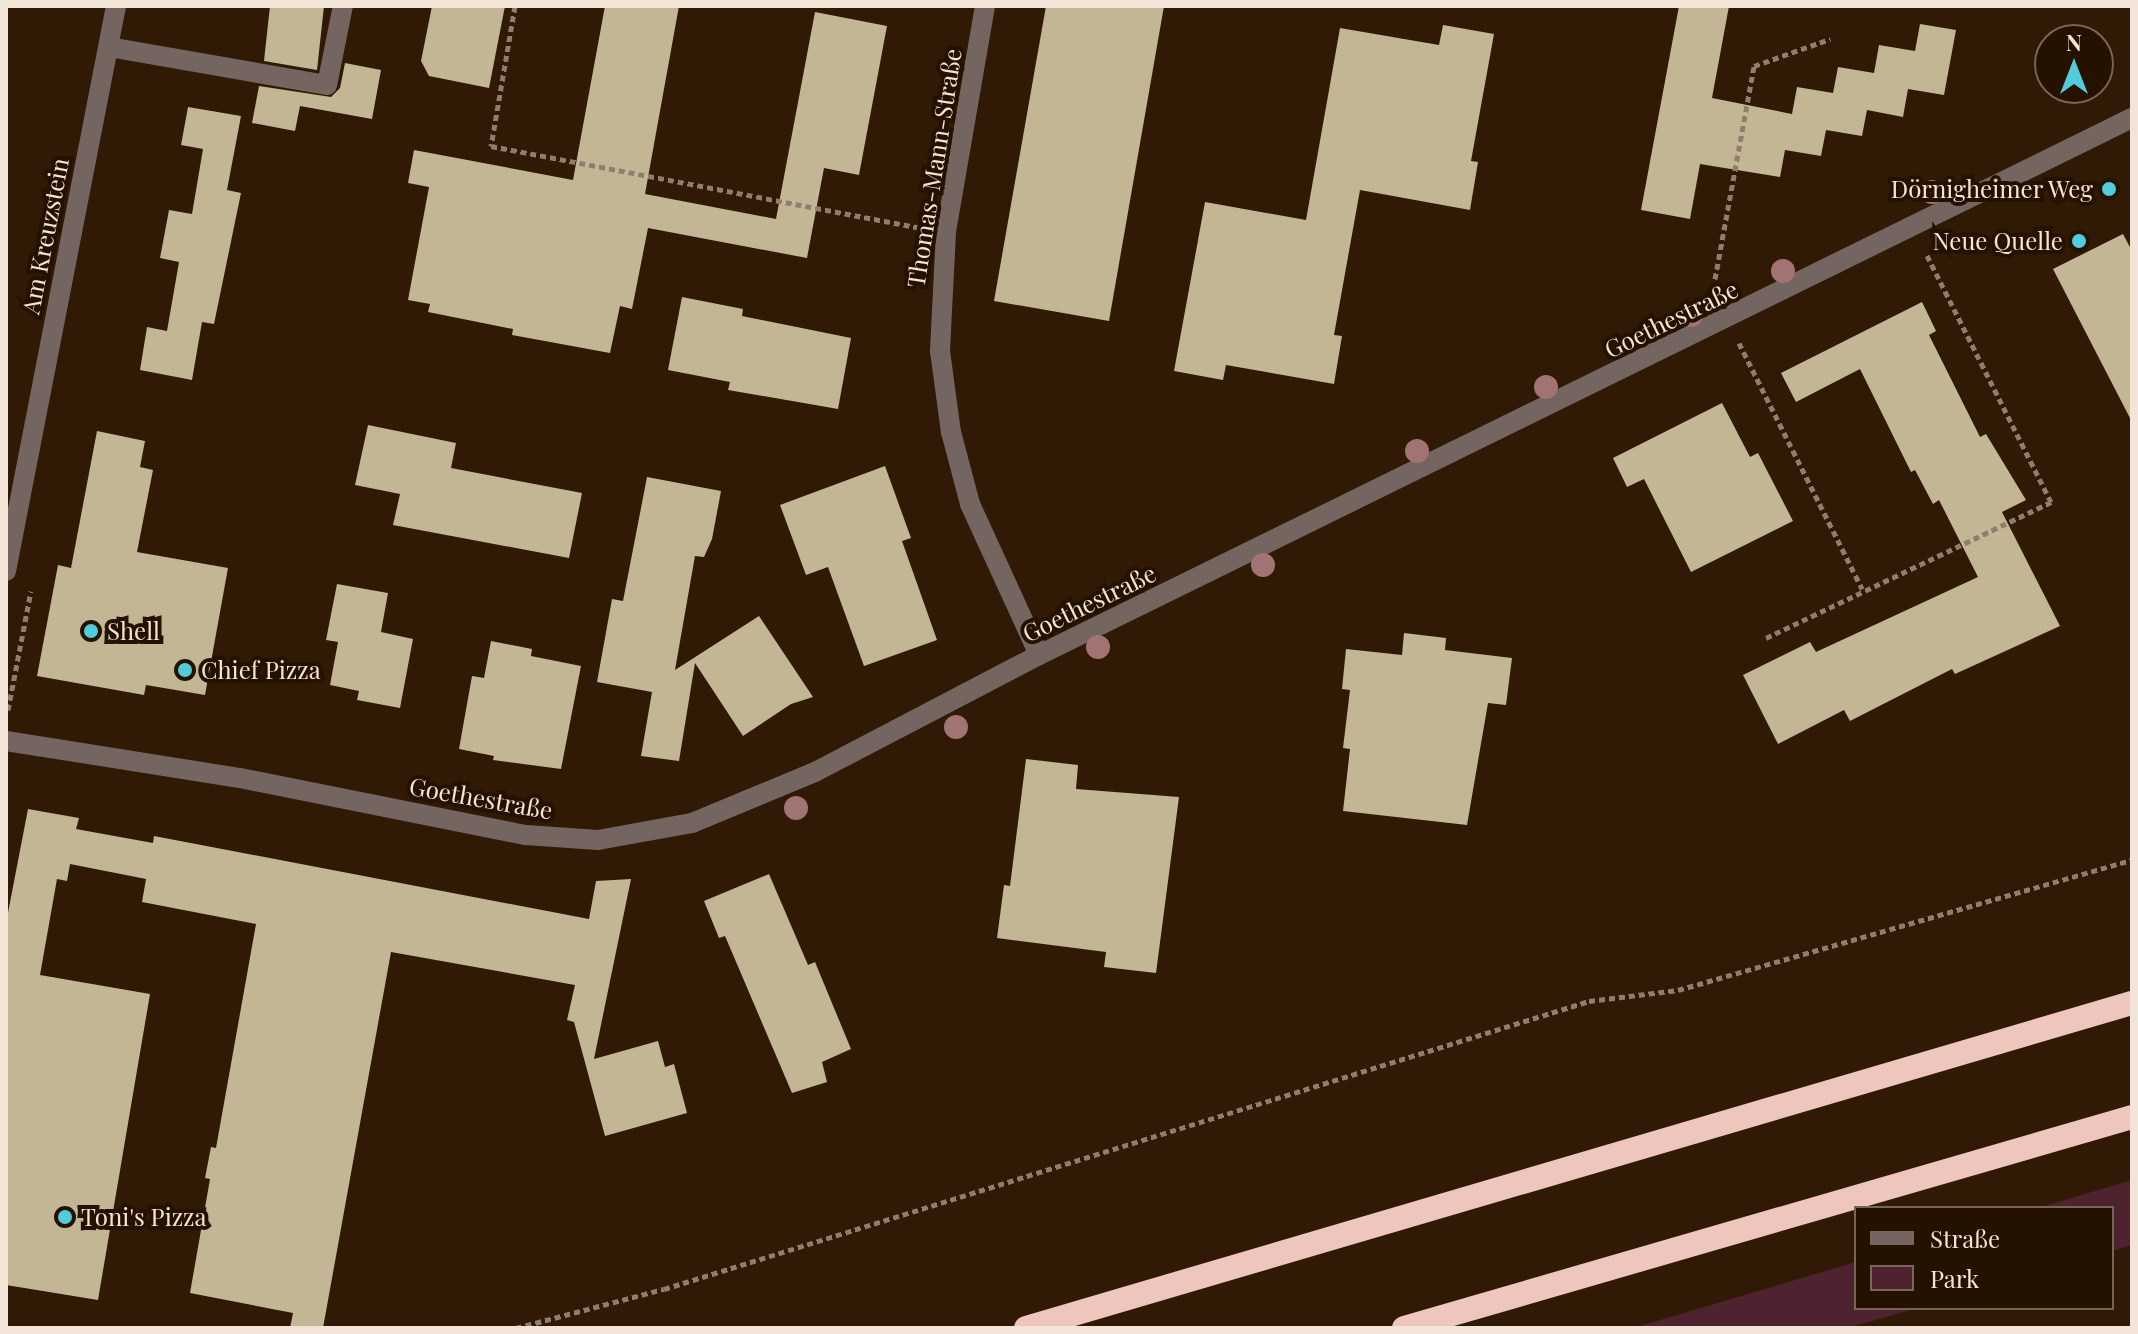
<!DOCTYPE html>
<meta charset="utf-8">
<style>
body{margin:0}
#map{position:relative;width:2138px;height:1334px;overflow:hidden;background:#301a05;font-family:"Playfair Display",serif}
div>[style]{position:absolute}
.green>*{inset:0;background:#4e222e}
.building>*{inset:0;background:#c2b695}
.path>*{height:5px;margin-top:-2.5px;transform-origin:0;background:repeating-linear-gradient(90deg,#907d6d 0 6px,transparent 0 10px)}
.minor>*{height:20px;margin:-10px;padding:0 10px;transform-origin:10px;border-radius:10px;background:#756561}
.highway>*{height:24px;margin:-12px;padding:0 12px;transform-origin:12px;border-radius:12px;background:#eec6bd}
.trees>*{width:24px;height:24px;margin:-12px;border-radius:50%;background:#a17372}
.dots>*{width:22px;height:22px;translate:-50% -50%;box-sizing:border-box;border:4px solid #251100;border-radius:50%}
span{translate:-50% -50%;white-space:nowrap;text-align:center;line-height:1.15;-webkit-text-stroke:8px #251100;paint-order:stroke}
.street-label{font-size:24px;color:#f3e4d8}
.poi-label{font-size:24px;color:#f3e4d8}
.right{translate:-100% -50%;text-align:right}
.left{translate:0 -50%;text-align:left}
.frame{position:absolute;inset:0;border:8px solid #f3e4d8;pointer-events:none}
.legend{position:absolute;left:1854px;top:1206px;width:260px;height:104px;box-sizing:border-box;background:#251100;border:2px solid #776556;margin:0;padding:10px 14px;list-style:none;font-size:24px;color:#f3e4d8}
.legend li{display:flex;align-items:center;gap:16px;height:40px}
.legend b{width:40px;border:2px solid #776556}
.north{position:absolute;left:2034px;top:24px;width:80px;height:80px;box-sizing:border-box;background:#251100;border:2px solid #776556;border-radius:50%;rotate:0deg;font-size:22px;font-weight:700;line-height:32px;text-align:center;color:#f3e4d8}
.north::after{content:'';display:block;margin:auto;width:28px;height:36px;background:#52cbda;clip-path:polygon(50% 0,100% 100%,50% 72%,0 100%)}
</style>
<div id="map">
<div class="green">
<i style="clip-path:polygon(2132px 1180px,2132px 1245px,2112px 1251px,2112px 1208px,2038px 1208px)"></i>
<i style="clip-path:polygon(1856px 1262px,1856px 1308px,1917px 1308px,1848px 1328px,1633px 1328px)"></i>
</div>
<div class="building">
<i style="clip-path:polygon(270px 6px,324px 6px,317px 70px,264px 61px)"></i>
<i style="clip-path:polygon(432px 6px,505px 6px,489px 88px,429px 76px,421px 61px)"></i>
<i style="clip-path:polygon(605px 6px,679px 6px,645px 194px,776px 219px,815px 12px,887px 26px,859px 175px,824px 168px,807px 258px,648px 228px,632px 309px,620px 306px,610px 353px,512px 335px,513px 329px,428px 312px,430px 304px,408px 300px,429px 187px,408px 183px,414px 150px,573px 180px)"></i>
<i style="clip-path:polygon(1046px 6px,1164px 6px,1109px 321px,994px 301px)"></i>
<i style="clip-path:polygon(1679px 6px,1729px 6px,1712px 98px,1792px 114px,1797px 87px,1833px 93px,1838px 67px,1874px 73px,1879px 45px,1915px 51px,1920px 24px,1956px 30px,1944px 95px,1908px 89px,1903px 117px,1867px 110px,1862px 136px,1826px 130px,1821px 156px,1785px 150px,1780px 177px,1700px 164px,1690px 219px,1641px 210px)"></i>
<i style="clip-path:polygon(1443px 25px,1494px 34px,1471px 161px,1478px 162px,1470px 210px,1360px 190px,1334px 335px,1342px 336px,1334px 384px,1226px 365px,1223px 380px,1174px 371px,1205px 202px,1306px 220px,1340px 28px,1439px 45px)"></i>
<i style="clip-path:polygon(345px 63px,381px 70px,372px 119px,300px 106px,295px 131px,252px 123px,259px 86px,331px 97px,340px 88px)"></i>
<i style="clip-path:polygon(188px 107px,241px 116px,227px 190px,241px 193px,214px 324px,202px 322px,192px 380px,140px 370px,147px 327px,167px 331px,179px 262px,160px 258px,169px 210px,192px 214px,203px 149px,181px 145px)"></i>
<i style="clip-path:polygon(2123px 234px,2132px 251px,2132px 422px,2053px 269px)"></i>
<i style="clip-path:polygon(682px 297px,743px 309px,742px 316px,851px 338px,838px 409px,728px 390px,730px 382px,668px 370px)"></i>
<i style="clip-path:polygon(1922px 302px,1936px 331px,1929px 335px,1980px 437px,1986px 434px,2026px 500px,2002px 512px,2060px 626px,1955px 674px,1952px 669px,1850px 721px,1844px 710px,1778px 744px,1743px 675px,1810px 642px,1816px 652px,1978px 577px,1939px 500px,1933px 504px,1915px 470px,1911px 472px,1860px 369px,1796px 402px,1781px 373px)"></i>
<i style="clip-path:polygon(1722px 403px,1750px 457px,1758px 453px,1793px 521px,1691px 572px,1644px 479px,1627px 487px,1613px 458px)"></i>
<i style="clip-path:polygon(368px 425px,456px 443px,451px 468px,582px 493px,569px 558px,393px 525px,400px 494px,355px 485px)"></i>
<i style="clip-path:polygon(97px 431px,145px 441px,140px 467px,153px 470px,137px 552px,228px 568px,205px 695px,146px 685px,144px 695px,37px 676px,58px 565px,71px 568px)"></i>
<i style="clip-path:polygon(885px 466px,911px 538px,902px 541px,937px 640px,864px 666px,828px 567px,806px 575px,780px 505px)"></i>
<i style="clip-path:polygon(647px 477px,721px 491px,712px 539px,704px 557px,695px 556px,675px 670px,759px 616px,813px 697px,791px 704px,743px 736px,695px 663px,679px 761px,641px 756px,652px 692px,597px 682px,612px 599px,623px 601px)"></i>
<i style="clip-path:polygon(337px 584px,388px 593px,381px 632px,413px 639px,400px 708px,357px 700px,359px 691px,330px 685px,338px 642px,326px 640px)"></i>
<i style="clip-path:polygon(1404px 633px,1446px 638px,1445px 650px,1512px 658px,1506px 705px,1488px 703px,1467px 825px,1343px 811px,1350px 749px,1343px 748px,1350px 690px,1342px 689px,1346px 649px,1402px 655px)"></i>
<i style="clip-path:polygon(491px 641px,532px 649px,531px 656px,581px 666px,561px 769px,493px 760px,494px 756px,459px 749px,472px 676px,484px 678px)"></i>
<i style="clip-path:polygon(1026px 759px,1078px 765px,1076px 789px,1179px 797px,1156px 973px,1104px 967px,1106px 952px,997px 938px,1004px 885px,1010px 886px)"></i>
<i style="clip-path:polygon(28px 809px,79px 818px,76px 829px,153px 843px,154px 836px,589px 919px,596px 881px,631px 879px,594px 1059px,658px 1041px,665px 1067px,674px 1064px,687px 1113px,605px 1136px,574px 1022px,567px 1020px,575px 985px,391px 952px,323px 1328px,290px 1328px,293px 1313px,190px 1293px,210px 1179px,205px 1178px,211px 1147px,216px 1148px,256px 924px,142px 902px,146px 879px,70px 864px,67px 881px,57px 879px,40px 975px,150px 994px,98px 1300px,6px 1285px,6px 923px)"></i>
<i style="clip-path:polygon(769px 874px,808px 965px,815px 962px,851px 1049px,822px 1062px,827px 1082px,792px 1093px,725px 936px,719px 938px,704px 901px)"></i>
</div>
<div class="path">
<i style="left:515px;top:6px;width:142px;rotate:99.7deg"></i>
<i style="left:491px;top:146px;width:434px;rotate:10.8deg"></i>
<i style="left:1718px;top:289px;width:10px;rotate:-107deg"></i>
<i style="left:1715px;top:279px;width:217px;rotate:-79.6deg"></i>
<i style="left:1754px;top:66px;width:81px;rotate:-19.6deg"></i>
<i style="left:1739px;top:343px;width:275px;rotate:63.4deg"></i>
<i style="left:1766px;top:638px;width:316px;rotate:-25.5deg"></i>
<i style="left:2051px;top:502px;width:279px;rotate:-116.7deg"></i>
<i style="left:8px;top:710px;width:121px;rotate:-79.1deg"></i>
<i style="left:516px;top:1328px;width:153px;rotate:-14.8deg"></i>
<i style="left:664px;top:1289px;width:969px;rotate:-17.29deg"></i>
<i style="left:1589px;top:1001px;width:90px;rotate:-7deg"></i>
<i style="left:1678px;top:990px;width:472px;rotate:-16deg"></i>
</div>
<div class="minor">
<i style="left:985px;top:6px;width:229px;rotate:99.8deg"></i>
<i style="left:946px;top:232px;width:119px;rotate:92.9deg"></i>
<i style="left:940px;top:351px;width:82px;rotate:82.3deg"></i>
<i style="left:951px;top:432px;width:74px;rotate:75.2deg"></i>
<i style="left:970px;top:504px;width:166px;rotate:65.4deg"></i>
<i style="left:109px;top:47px;width:221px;rotate:9.9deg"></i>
<i style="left:327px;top:85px;width:81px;rotate:-78.6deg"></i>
<i style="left:6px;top:571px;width:576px;rotate:-78.98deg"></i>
<i style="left:6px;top:741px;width:237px;rotate:9deg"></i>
<i style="left:240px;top:778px;width:292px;rotate:11.3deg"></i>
<i style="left:526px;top:835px;width:72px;rotate:4deg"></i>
<i style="left:598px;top:840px;width:96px;rotate:-10.3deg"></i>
<i style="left:692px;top:823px;width:133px;rotate:-22.5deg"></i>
<i style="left:815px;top:772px;width:253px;rotate:-27.6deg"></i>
<i style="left:1039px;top:655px;width:1218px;rotate:-26.17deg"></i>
</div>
<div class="highway">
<i style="left:1026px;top:1328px;width:1153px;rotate:-16.38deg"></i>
<i style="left:1404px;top:1328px;width:758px;rotate:-16.16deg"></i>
</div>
<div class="trees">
<i style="left:1932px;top:192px"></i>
<i style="left:1783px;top:271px"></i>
<i style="left:1691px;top:315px"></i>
<i style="left:1546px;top:387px"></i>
<i style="left:1417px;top:451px"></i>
<i style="left:1263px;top:565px"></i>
<i style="left:1098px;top:647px"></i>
<i style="left:956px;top:727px"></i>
<i style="left:796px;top:808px"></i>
</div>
<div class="dots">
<i style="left:2109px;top:189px;background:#52cbda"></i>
<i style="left:2079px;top:241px;background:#52cbda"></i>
<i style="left:91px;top:631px;background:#52cbda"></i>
<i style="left:185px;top:670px;background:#52cbda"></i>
<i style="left:65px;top:1217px;background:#52cbda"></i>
</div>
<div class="street-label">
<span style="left:934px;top:168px;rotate:-81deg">Thomas-Mann-Straße</span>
<span style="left:45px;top:236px;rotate:-79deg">Am Kreuzstein</span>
<span style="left:1671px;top:319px;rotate:-26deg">Goethestraße</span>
<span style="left:1089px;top:603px;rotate:-26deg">Goethestraße</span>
<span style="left:481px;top:798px;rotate:10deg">Goethestraße</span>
</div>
<div class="poi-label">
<span class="right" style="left:2093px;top:189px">Dörnigheimer Weg</span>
<span class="right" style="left:2063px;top:241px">Neue Quelle</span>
<span class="left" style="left:107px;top:631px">Shell</span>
<span class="left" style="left:201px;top:670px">Chief Pizza</span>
<span class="left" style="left:81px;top:1217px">Toni's Pizza</span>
</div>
<div class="frame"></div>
<ul class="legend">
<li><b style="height:10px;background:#756561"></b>Straße</li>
<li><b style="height:22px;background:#4e222e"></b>Park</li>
</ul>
<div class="north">N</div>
</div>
